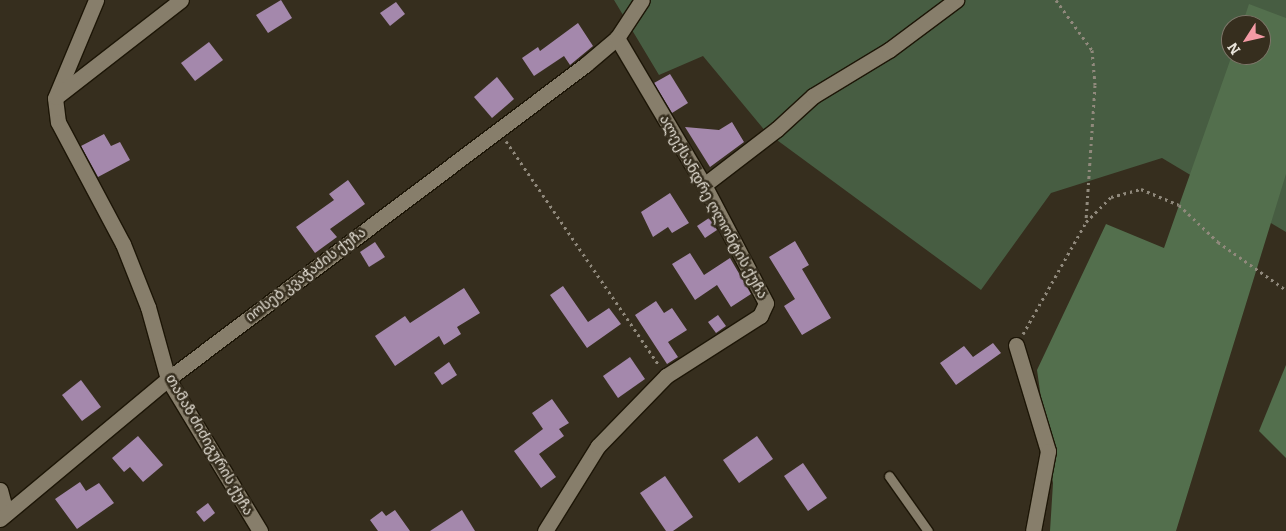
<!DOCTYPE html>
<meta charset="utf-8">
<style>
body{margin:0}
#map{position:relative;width:1286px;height:531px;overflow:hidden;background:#362e1e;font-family:Bitter,"Noto Sans Georgian",serif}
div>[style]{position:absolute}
.green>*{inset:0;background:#475d42}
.forest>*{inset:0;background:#536f4d}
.building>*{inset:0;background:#a488ac}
.path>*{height:3px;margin-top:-1.5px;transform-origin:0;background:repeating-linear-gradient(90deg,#90897c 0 2.5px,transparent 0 6.5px)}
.roads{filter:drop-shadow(1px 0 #1d1607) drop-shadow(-1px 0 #1d1607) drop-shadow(0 1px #1d1607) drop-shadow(0 -1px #1d1607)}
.service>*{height:9px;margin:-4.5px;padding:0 4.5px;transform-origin:4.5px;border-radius:4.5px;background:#877e6b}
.minor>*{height:15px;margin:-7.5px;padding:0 7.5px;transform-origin:7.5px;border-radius:7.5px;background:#877e6b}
span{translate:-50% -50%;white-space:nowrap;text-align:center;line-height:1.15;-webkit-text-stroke:5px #362e1e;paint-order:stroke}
.street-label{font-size:14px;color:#e8e3d9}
.north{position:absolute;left:1221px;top:15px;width:50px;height:50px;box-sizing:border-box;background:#362e1e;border:1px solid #7d7669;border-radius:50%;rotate:235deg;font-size:14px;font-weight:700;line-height:20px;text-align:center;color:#e8e3d9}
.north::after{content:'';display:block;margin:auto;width:18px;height:22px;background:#f49aa5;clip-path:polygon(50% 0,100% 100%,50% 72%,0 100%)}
</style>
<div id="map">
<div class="green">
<i style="clip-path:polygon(evenodd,614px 0,1286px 0,1286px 232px,1162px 158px,1051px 193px,981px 290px,766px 132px,703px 56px,659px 75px,614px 0,1231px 25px,1261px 25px,1261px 55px,1231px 55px,1231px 25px)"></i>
</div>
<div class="forest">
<i style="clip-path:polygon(1249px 4px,1286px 18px,1286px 174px,1176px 531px,1050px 531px,1053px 483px,1037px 370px,1106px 224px,1164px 248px,1232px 55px,1261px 55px,1261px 25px,1242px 25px)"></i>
<i style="clip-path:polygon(1286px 365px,1286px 458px,1259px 431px)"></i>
</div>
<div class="building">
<i style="clip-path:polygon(281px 0,292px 18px,268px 33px,256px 15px)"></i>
<i style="clip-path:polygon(396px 2px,405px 14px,390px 26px,380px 13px)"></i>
<i style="clip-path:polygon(578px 23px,593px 46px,570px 65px,564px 56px,534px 76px,522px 58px,538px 47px,540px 51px)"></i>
<i style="clip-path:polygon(209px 42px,223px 60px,195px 81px,181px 63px)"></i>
<i style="clip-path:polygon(670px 74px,688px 103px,672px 113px,654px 83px)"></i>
<i style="clip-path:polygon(497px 77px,514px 99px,492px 118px,474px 97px)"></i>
<i style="clip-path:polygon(732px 122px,744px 142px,710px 167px,685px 127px,719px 130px)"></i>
<i style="clip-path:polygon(104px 134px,111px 146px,120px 142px,130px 160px,98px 177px,81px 146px)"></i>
<i style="clip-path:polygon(348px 180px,365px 204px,330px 229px,337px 237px,315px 253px,296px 227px,334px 200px,329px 194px)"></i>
<i style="clip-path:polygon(670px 193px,689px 223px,672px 233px,668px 227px,653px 237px,641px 212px)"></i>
<i style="clip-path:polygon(709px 218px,717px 230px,705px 238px,697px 226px)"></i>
<i style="clip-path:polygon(795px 241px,809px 265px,802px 269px,831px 318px,802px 335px,784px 306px,795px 299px,769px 257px)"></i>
<i style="clip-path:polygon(375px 242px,385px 257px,369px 267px,360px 252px)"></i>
<i style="clip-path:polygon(690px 253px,704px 275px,730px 258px,751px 294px,731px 307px,717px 285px,695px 300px,672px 264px)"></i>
<i style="clip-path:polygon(563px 286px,588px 322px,609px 308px,621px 324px,587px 348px,550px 295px)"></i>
<i style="clip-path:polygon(464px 288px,480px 313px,457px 327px,461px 334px,444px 345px,439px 336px,395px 366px,375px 336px,405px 316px,410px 323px)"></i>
<i style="clip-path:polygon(656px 301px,664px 313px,672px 308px,687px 330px,668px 342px,678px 357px,667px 364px,635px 315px)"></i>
<i style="clip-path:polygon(718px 315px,726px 326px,716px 333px,708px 322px)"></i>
<i style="clip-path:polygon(993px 343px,1001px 353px,956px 385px,940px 363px,964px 346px,973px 357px)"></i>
<i style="clip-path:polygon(630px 357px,645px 379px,618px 398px,603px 376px)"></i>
<i style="clip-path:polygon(449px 362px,457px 375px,442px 385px,434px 373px)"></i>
<i style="clip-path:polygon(81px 380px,101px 407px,82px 421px,62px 395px)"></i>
<i style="clip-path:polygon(552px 399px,569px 423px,559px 429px,564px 436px,539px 454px,556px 477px,541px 488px,514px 451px,543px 429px,532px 413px)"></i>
<i style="clip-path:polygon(138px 436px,163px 465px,143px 482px,130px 467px,124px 472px,112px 458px)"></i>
<i style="clip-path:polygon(757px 436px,773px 459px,739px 483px,723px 460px)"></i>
<i style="clip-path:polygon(803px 463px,827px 498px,808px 511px,784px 476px)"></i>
<i style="clip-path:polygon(665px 476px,693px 517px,673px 531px,666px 531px,640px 493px)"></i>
<i style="clip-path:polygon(80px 482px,86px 491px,99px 483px,114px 503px,77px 529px,55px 499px)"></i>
<i style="clip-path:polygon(208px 503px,215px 513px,204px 522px,196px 512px)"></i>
<i style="clip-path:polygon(395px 510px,410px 531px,378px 531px,370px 520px,382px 511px,386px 516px)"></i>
<i style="clip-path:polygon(462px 510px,475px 531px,430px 531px)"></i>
</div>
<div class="path">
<i style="left:1056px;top:0;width:62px;rotate:54.2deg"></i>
<i style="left:1092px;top:50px;width:35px;rotate:85deg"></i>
<i style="left:1095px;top:85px;width:136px;rotate:93.8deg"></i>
<i style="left:506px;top:141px;width:271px;rotate:55.7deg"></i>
<i style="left:1023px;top:334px;width:129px;rotate:-60.6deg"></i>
<i style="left:1086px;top:222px;width:35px;rotate:-45deg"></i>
<i style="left:1111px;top:197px;width:31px;rotate:-15deg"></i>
<i style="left:1141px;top:189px;width:41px;rotate:22.8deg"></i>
<i style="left:1179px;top:205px;width:54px;rotate:43.5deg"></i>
<i style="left:1218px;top:242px;width:83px;rotate:35.2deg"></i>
</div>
<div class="roads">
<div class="service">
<i style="left:889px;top:476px;width:67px;rotate:54.7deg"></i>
</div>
<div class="minor">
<i style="left:96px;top:0;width:106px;rotate:112.7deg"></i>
<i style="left:55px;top:98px;width:24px;rotate:83deg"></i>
<i style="left:58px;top:122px;width:138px;rotate:62deg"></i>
<i style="left:123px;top:244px;width:68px;rotate:68.4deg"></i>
<i style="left:148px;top:307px;width:75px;rotate:74.5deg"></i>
<i style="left:168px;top:379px;width:178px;rotate:58.8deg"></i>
<i style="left:56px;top:97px;width:158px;rotate:-37.8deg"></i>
<i style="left:704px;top:185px;width:92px;rotate:-37.5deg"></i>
<i style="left:777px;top:129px;width:49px;rotate:-42.5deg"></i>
<i style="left:813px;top:96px;width:89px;rotate:-31.2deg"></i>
<i style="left:889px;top:50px;width:84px;rotate:-36.7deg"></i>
<i style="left:1016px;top:345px;width:111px;rotate:73.2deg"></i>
<i style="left:1048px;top:451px;width:81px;rotate:100.6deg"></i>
<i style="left:0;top:490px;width:24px;rotate:75deg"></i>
<i style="left:0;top:519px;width:219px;rotate:-39.8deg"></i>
<i style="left:168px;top:379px;width:522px;rotate:-36.98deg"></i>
<i style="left:585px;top:65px;width:42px;rotate:-40.2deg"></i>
<i style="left:617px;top:38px;width:45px;rotate:-56.7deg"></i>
<i style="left:545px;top:531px;width:100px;rotate:-58.1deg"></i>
<i style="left:598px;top:446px;width:98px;rotate:-45.8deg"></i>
<i style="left:666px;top:376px;width:112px;rotate:-32.6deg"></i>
<i style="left:760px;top:316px;width:14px;rotate:-65deg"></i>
<i style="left:766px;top:303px;width:133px;rotate:-117.7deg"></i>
<i style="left:704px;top:185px;width:171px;rotate:-120.6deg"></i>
</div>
</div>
<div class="street-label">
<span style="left:713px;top:207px;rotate:61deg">ალექსანდრე ღლონტის ქუჩა</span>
<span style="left:306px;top:275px;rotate:-37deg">იოსებ კვაჭაძის ქუჩა</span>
<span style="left:209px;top:445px;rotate:60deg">თამაზ ძიძიგურის ქუჩა</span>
</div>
<div class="north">N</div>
</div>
